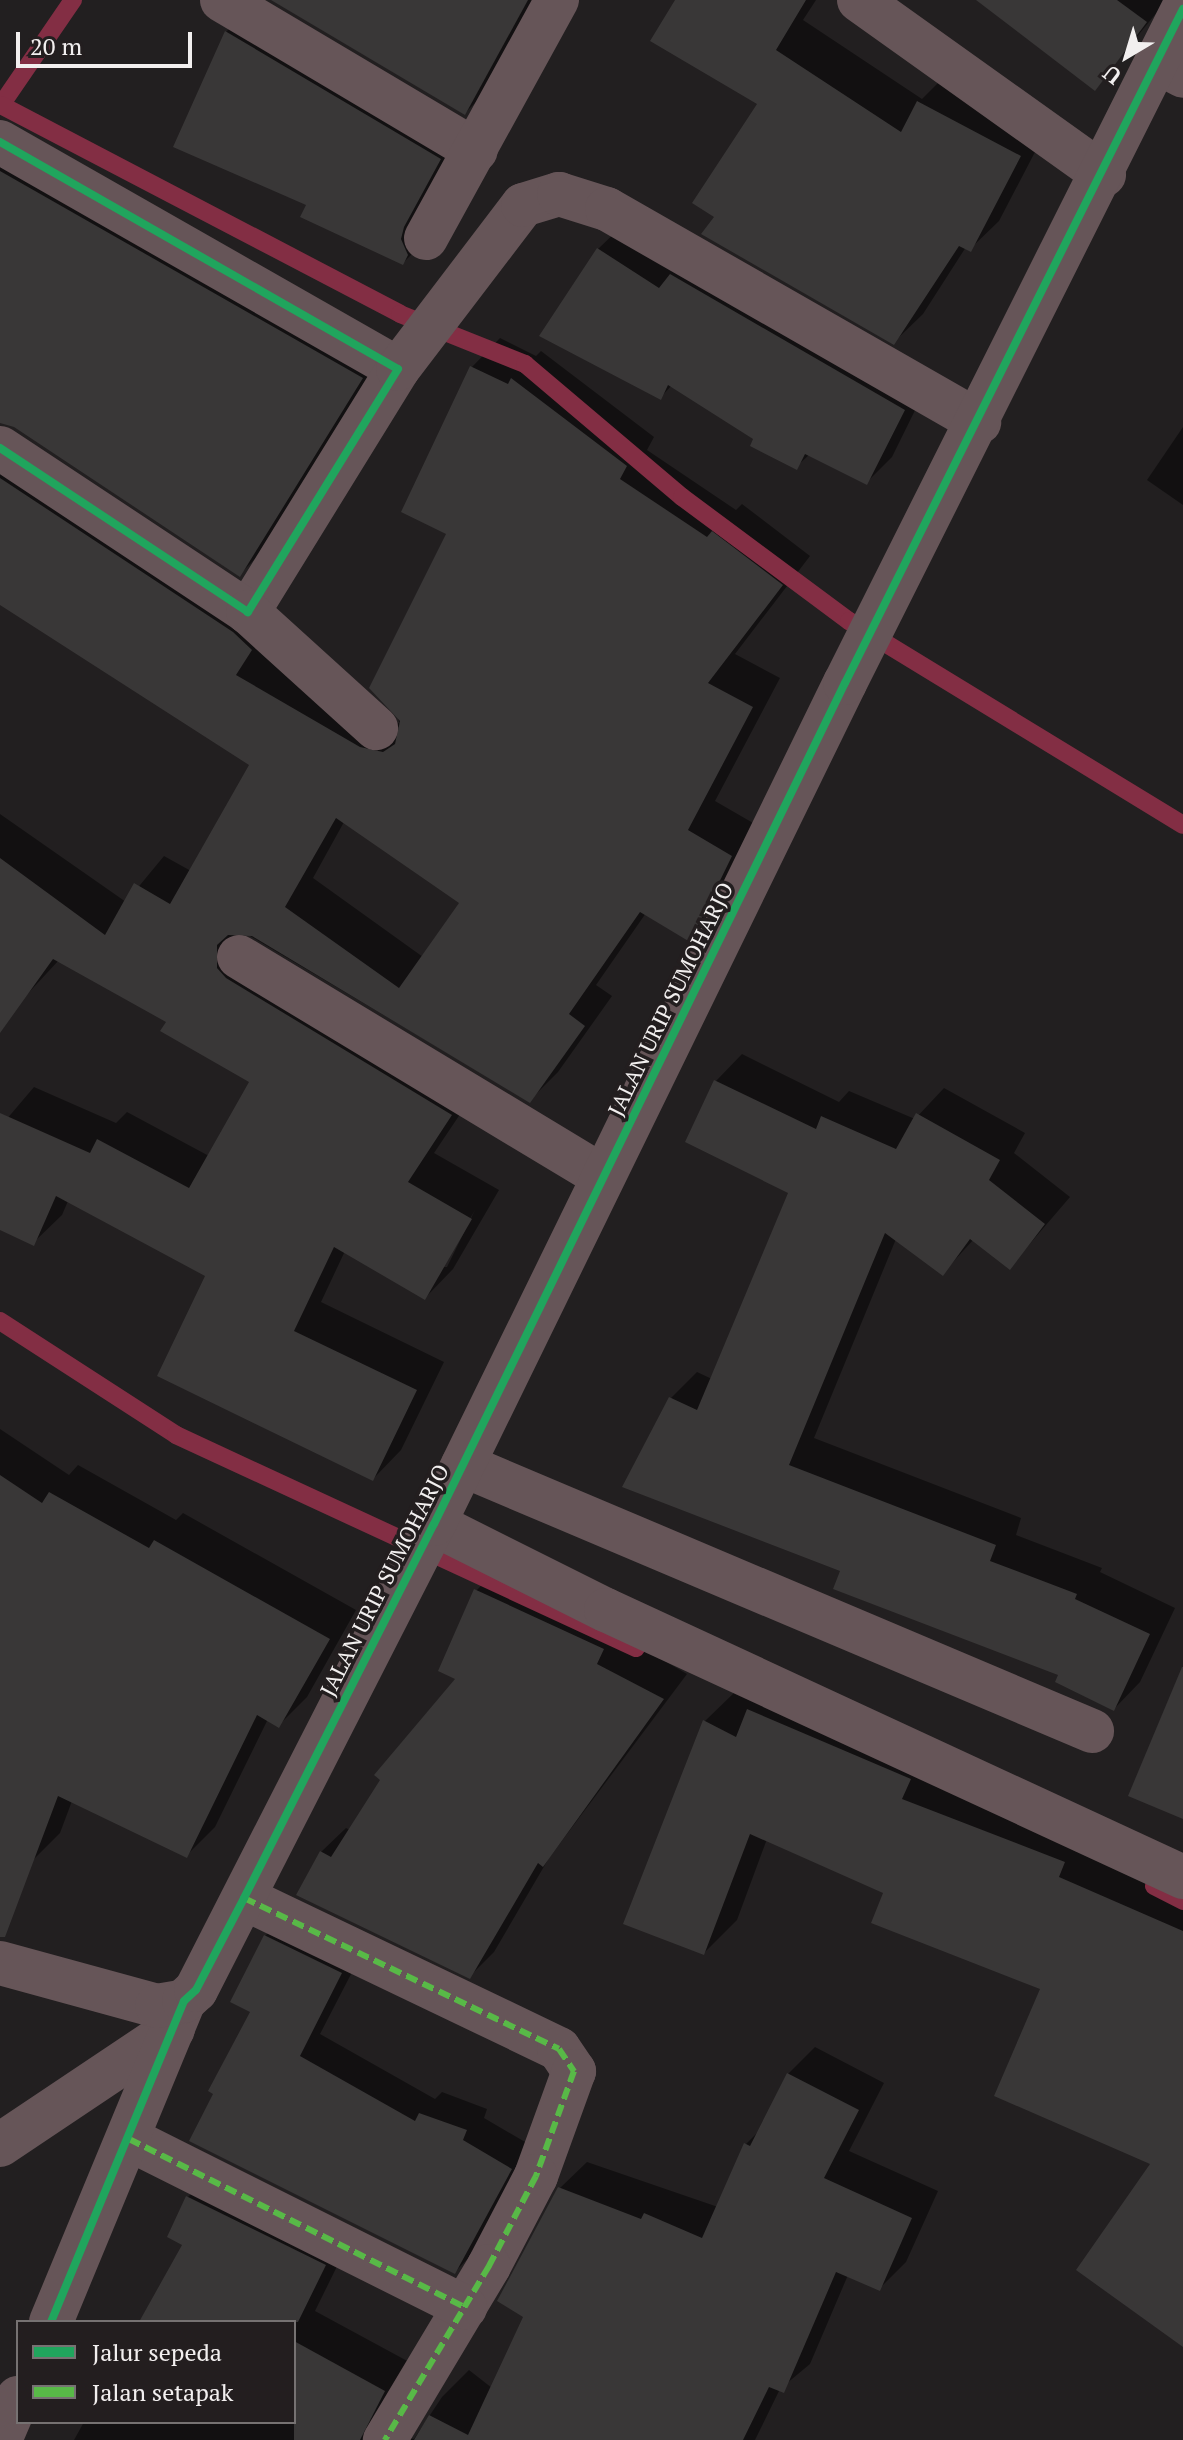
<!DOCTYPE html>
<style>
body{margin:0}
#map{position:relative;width:1183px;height:2440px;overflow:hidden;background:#221f20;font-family:"PT Serif",serif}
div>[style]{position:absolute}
.shadow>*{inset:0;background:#0007}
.stream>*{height:18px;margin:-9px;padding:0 9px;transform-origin:9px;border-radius:9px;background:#832e44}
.building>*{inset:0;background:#393737}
.minor>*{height:44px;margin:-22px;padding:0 22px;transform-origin:22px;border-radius:22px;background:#665558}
.tertiary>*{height:44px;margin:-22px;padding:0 22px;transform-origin:22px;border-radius:22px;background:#665558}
.quiet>*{height:6px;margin-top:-3px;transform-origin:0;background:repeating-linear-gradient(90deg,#58b947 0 12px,transparent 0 18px)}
.cycleway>*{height:8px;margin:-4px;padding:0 4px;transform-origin:4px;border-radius:4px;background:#20a55d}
span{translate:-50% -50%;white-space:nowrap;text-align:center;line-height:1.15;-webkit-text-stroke:7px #231e1f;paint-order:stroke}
.street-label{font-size:22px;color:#f2efef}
.legend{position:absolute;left:16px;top:2320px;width:280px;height:104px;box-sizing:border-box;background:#231e1f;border:2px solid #767272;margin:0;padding:10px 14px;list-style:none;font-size:24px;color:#f2efef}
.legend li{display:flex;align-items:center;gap:16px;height:40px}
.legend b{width:40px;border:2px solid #767272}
.north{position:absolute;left:1087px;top:16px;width:80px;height:80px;-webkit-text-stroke:6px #231e1f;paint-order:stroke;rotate:218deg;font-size:22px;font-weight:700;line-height:32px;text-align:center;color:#f2efef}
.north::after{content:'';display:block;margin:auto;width:28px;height:36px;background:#f2efef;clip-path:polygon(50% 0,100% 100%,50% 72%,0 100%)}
.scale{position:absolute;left:16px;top:32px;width:176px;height:36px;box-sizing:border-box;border:4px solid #f2efef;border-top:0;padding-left:10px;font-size:24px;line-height:28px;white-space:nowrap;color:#f2efef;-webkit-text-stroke:6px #231e1f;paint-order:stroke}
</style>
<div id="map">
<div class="shadow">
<i style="clip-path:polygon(275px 0,538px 0,490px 88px,465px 113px)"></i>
<i style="clip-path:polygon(677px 0,816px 0,803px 20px,922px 99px,947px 74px,1048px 127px,999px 221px,970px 249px,966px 247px,923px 314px,894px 342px,717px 216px,759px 103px)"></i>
<i style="clip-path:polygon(980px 0,1167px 0,1095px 88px)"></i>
<i style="clip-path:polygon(251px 7px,465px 134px,428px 238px,403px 263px,309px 204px,226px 32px)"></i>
<i style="clip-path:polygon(0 132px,387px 352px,265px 549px,240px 574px,0 362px)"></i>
<i style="clip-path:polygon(624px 224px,928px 384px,892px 457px,866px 483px,810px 454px,796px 467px,672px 385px,661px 397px,598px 249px)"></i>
<i style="clip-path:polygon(evenodd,500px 338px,536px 356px,541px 351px,654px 437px,647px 450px,736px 510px,742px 504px,810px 556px,735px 654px,780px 678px,715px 801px,760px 827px,718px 911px,690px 939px,646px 913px,596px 985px,612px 996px,558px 1072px,529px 1101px,245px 933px,245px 939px,479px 1086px,434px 1153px,499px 1190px,453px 1269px,425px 1298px,345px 1251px,321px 1302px,444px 1362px,401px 1450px,373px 1479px,208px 1275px,68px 1201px,62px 1215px,33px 1243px,0 1228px,0 1127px,34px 1087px,116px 1123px,127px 1112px,209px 1156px,251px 1081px,168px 1021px,59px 960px,21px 1001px,0 985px,0 814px,126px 902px,164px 856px,191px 871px,252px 764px,0 603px,0 434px,263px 646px,400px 724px,395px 709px,449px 533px,403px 511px,472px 367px,500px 338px,344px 822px,462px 903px,423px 957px,313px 878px,344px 822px,500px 338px,475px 1210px,447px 1267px,442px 1267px,475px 1210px)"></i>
<i style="clip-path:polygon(1183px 427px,1183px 505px,1147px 480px)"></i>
<i style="clip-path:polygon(742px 1054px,839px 1102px,849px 1091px,915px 1119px,944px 1088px,1025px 1133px,1014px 1153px,1070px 1197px,1010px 1267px,974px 1239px,943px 1273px,896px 1239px,814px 1438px,1021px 1518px,1016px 1535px,1102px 1568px,1100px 1572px,1175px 1608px,1140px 1682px,1114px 1709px,1060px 1674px,842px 1569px,671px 1398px,697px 1372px,712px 1379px,791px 1192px,687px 1141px,716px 1081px)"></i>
<i style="clip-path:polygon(0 1429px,69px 1475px,78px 1465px,176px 1520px,183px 1513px,356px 1610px,307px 1697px,279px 1725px,268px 1719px,215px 1827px,187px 1855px,72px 1801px,60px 1833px,32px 1861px,0 1849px)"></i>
<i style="clip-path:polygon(500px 1566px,687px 1674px,549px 1858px,494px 1952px,470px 1976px,321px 1852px,346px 1828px,350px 1830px,458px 1678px,476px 1591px)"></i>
<i style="clip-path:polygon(738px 1689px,1183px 1884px,1183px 2322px,1153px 2163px,1043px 1988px,885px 1892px,767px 1839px,737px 1920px,704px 1953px,626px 1923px,705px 1721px)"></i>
<i style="clip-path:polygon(287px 1915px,363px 1951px,320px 2034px,435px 2099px,442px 2092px,487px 2109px,484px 2118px,532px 2146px,476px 2250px,455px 2272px,252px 2011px,265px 1936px)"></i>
<i style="clip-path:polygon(815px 2047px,884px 2083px,849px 2151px,938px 2191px,906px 2262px,879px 2289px,848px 2275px,810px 2364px,780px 2389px,755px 2440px,74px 2440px,84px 2422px,294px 2422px,294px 2322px,141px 2322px,185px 2244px,169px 2237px,188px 2197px,215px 2170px,351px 2238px,315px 2311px,411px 2363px,398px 2435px,414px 2439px,442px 2397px,469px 2370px,492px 2388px,525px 2316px,560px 2188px,587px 2162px,718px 2207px,746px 2144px,760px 2130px,788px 2074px)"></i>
</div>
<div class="stream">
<i style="left:73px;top:0;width:127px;rotate:124.4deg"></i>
<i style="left:1px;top:105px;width:450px;rotate:27.6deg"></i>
<i style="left:400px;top:314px;width:135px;rotate:21.8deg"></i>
<i style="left:525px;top:364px;width:206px;rotate:40.3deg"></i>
<i style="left:682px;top:497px;width:208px;rotate:36.6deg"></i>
<i style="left:849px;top:621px;width:391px;rotate:31.4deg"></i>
<i style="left:0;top:1321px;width:210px;rotate:32.9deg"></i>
<i style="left:176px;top:1435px;width:507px;rotate:24.85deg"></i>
<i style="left:1154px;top:1886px;width:33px;rotate:27deg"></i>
</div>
<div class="building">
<i style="clip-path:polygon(271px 0,528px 0,465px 115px)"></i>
<i style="clip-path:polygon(675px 0,806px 0,776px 50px,901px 132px,917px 101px,1021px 156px,971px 252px,959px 246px,894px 345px,701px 234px,714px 217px,692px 203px,757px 104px,650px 41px)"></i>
<i style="clip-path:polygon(976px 0,1117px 0,1147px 22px,1095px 91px)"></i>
<i style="clip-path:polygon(225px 31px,441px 159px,404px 227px,401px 239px,408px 255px,403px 265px,300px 217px,306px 205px,173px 147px)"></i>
<i style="clip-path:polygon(0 171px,363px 378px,240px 577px,14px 427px,0 423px)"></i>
<i style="clip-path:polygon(597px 248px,659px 288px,670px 274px,905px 410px,867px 485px,805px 454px,797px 470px,750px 446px,753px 439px,668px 385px,661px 400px,539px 336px)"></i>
<i style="clip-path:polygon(evenodd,470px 366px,508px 384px,511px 378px,627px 466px,620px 479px,707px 537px,712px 531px,783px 585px,708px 683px,753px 707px,688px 830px,732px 856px,690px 942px,640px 912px,569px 1014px,585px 1026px,530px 1103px,252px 936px,228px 935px,217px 945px,217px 968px,226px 978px,452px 1115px,408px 1182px,472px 1219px,425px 1300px,334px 1247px,294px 1331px,417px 1390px,373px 1481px,157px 1376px,205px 1276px,56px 1196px,34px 1246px,0 1230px,0 1113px,90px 1153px,97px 1139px,189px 1188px,249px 1082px,160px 1031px,166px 1022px,53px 959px,0 1033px,0 858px,105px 935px,134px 883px,170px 904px,249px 765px,0 605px,0 478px,233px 632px,252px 650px,236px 675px,360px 747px,383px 752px,395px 744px,400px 721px,369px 688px,446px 534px,401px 512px,470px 366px,336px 818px,459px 903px,399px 988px,285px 907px,336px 818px)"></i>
<i style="clip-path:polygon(714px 1080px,816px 1129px,821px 1116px,896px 1149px,916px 1113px,1000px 1160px,989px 1180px,1045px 1224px,1010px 1270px,970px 1239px,943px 1276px,885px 1233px,789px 1465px,996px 1545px,990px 1561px,1077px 1594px,1075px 1599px,1150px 1634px,1114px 1711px,1055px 1682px,1058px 1675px,833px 1589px,840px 1571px,622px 1487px,669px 1397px,697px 1410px,788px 1193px,685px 1142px)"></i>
<i style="clip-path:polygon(0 1475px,42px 1503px,49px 1492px,149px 1548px,154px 1540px,330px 1639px,279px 1728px,257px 1715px,187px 1858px,58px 1796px,5px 1937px,0 1937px)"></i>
<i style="clip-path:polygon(474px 1589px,604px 1649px,597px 1664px,664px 1699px,543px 1867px,538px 1863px,470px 1979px,296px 1895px,320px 1851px,331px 1857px,380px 1780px,374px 1775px,455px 1679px,438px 1671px)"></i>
<i style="clip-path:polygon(1182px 1667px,1183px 1667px,1183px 1819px,1128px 1796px)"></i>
<i style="clip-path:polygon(747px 1709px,911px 1779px,902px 1799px,1065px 1862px,1059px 1877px,1183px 1931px,1183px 2347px,1076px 2270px,1150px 2164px,994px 2096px,1040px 1989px,871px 1923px,883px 1893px,750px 1834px,704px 1955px,623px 1924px,703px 1720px,736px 1737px)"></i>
<i style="clip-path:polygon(264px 1935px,342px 1973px,300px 2056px,415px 2121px,419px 2113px,467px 2130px,463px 2140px,512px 2169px,455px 2274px,189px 2141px,213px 2094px,208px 2091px,250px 2012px,230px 2002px)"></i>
<i style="clip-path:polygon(787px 2073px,859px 2110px,824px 2178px,912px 2218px,880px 2291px,836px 2272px,784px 2393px,769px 2387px,743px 2440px,414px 2440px,429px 2415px,468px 2435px,523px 2317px,497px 2301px,558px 2187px,641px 2219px,644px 2213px,702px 2238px,744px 2143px,750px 2146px)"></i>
<i style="clip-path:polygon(186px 2196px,326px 2265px,298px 2322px,139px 2322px,182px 2245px,167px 2237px)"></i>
<i style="clip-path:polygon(294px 2341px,385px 2391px,360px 2440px,294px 2440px)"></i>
</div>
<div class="minor">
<i style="left:222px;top:0;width:295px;rotate:30.7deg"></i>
<i style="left:859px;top:0;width:301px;rotate:35.5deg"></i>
<i style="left:1159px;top:63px;width:27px;rotate:28deg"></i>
<i style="left:0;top:142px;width:458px;rotate:29.7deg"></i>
<i style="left:398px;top:369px;width:286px;rotate:121.7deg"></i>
<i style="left:248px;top:612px;width:297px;rotate:-146.5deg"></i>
<i style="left:426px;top:238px;width:272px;rotate:-61.2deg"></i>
<i style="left:398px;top:369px;width:206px;rotate:-52.7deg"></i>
<i style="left:523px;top:205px;width:38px;rotate:-17deg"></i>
<i style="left:559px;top:194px;width:50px;rotate:17.4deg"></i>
<i style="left:607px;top:209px;width:429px;rotate:29.8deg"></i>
<i style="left:248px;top:612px;width:173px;rotate:42.2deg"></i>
<i style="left:239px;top:957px;width:425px;rotate:31.1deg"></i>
<i style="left:463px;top:1465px;width:683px;rotate:22.92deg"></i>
<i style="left:434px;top:1524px;width:192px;rotate:26.6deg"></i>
<i style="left:606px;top:1610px;width:636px;rotate:24.83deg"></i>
<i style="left:244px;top:1898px;width:349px;rotate:25.6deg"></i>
<i style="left:559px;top:2049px;width:27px;rotate:56deg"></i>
<i style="left:574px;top:2071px;width:112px;rotate:109.9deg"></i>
<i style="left:536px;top:2176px;width:102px;rotate:117.6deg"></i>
<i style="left:489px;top:2266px;width:203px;rotate:120.9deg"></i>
<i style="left:129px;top:2139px;width:376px;rotate:26.6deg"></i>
<i style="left:0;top:2145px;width:208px;rotate:-33.8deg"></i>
<i style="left:51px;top:2322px;width:347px;rotate:-67.5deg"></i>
<i style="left:0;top:2440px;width:46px;rotate:-66.8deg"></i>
</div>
<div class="tertiary">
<i style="left:0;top:1963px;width:163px;rotate:15.3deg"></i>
<i style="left:157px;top:2006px;width:27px;rotate:-10deg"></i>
<i style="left:184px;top:2001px;width:16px;rotate:-43deg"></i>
<i style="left:196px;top:1990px;width:523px;rotate:-62.95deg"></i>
<i style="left:434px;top:1524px;width:936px;rotate:-63.96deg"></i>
<i style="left:845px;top:683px;width:754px;rotate:-63.37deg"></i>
</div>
<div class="quiet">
<i style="left:244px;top:1898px;width:349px;rotate:25.6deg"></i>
<i style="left:559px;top:2049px;width:27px;rotate:56deg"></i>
<i style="left:574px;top:2071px;width:112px;rotate:109.9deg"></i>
<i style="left:536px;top:2176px;width:102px;rotate:117.6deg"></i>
<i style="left:489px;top:2266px;width:203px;rotate:120.9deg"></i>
<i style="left:129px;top:2139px;width:376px;rotate:26.6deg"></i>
</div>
<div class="cycleway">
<i style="left:0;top:142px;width:458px;rotate:29.7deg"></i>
<i style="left:398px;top:369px;width:286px;rotate:121.7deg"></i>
<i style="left:248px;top:612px;width:297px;rotate:-146.5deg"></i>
<i style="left:51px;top:2322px;width:347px;rotate:-67.5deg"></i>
<i style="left:184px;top:2001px;width:16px;rotate:-43deg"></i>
<i style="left:196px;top:1990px;width:104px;rotate:-62.4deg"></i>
<i style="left:244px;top:1898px;width:419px;rotate:-63.1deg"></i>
<i style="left:434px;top:1524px;width:936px;rotate:-63.96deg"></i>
<i style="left:845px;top:683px;width:754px;rotate:-63.37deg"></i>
</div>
<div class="street-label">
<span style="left:670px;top:999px;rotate:-64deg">JALAN URIP SUMOHARJO</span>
<span style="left:384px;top:1580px;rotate:-63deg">JALAN URIP SUMOHARJO</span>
</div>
<ul class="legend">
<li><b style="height:10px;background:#20a55d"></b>Jalur sepeda</li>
<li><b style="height:10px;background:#58b947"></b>Jalan setapak</li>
</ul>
<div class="north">U</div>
<div class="scale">20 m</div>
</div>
